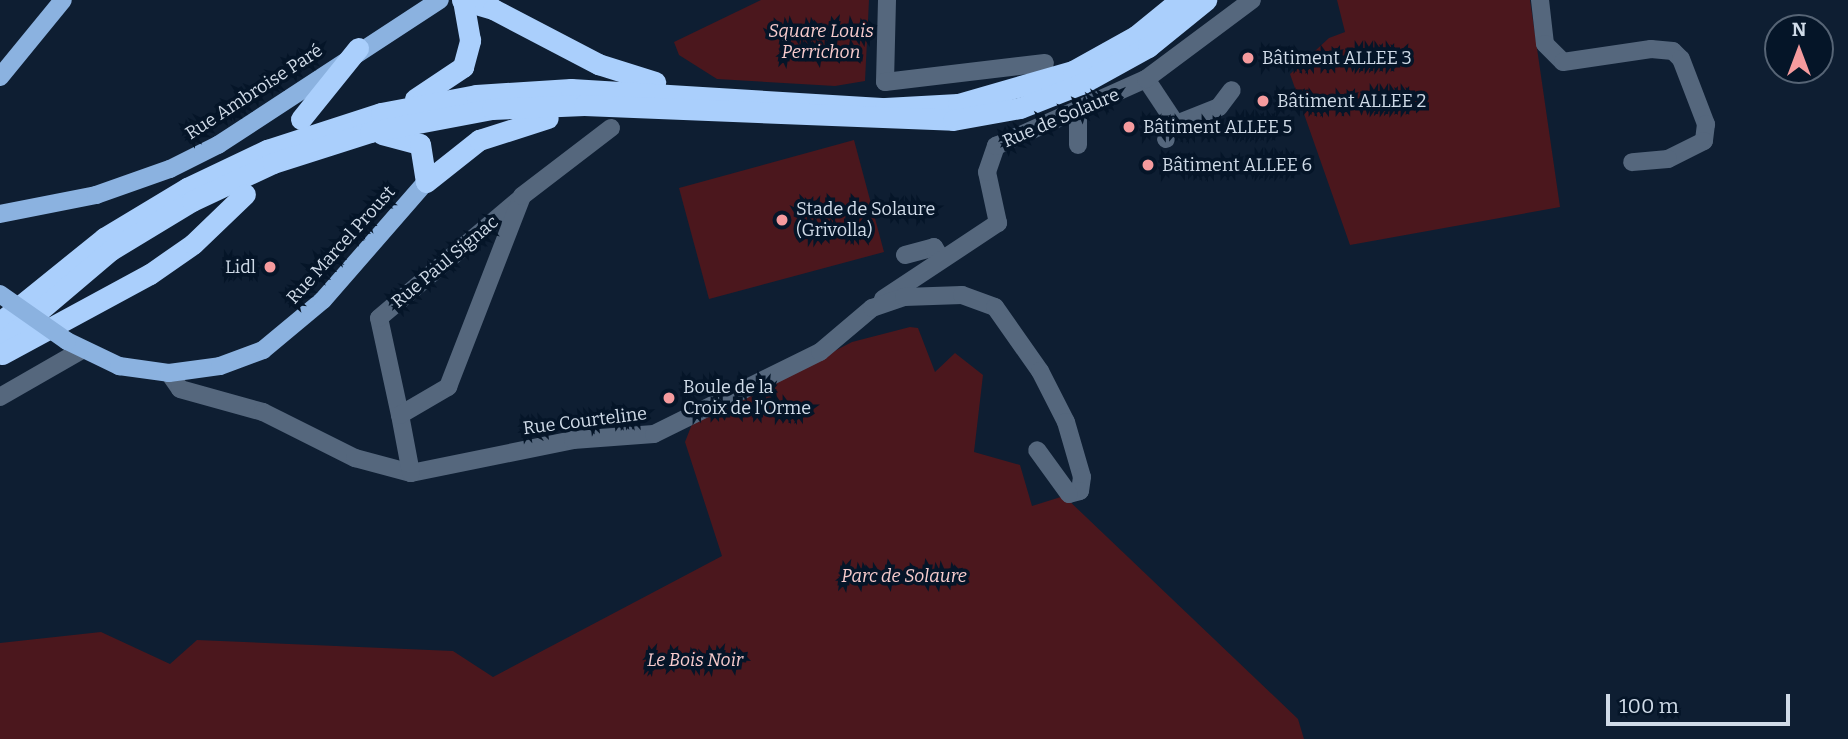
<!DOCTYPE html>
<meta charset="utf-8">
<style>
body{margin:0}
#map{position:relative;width:1848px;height:739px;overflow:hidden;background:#0e1e32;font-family:Bitter,serif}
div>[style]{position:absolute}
.green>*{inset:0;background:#4b171d}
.minor>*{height:18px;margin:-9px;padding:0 9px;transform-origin:9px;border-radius:9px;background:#55677d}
.major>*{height:18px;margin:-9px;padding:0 9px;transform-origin:9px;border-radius:9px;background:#8bb2e0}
.highway>*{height:21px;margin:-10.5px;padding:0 10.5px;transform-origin:10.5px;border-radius:10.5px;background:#aacffc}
.major-bridge>*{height:18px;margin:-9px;padding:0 9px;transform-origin:9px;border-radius:9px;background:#8bb2e0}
.dots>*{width:19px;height:19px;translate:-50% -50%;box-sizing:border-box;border:4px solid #051528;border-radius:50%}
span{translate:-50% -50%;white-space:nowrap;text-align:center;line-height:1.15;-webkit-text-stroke:7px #051528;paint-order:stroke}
.park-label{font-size:18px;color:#f8cccd;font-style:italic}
.poi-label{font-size:18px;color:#d0dbe8}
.left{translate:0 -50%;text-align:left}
.right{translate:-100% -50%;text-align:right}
.street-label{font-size:18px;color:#d0dbe8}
.north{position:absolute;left:1764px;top:14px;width:70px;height:70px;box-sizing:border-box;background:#051528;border:2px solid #566475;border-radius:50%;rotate:0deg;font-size:19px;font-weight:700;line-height:28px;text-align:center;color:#d0dbe8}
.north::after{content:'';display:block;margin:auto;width:24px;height:32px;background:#f59b9e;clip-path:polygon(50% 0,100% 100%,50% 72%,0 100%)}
.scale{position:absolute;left:1606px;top:694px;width:184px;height:32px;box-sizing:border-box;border:4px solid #d0dbe8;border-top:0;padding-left:9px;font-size:21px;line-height:24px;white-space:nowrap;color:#d0dbe8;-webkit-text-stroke:5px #051528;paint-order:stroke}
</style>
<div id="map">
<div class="green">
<i style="clip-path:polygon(761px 0,869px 0,865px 81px,835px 86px,717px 79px,679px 55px,674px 42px)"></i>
<i style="clip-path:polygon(1337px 0,1530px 0,1560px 207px,1350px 245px,1290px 74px,1329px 38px,1345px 32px)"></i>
<i style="clip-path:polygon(854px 140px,884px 252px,709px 299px,679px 188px)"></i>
<i style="clip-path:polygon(910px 327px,918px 328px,935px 372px,955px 353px,983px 375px,974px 452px,1020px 465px,1032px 506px,1064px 496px,1298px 719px,1304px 739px,0 739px,0 643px,101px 632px,170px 664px,197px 640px,453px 651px,493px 677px,722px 556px,685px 442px,692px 424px,852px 342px)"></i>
</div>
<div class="minor">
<i style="left:887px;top:0;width:82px;rotate:91.4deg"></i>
<i style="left:885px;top:82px;width:161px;rotate:-6.8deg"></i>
<i style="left:1540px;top:0;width:44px;rotate:83.5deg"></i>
<i style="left:1545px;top:44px;width:25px;rotate:45deg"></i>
<i style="left:1563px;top:62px;width:89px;rotate:-8.4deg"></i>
<i style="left:1651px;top:49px;width:22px;rotate:5deg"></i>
<i style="left:1673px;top:51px;width:11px;rotate:45deg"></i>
<i style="left:1681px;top:59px;width:70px;rotate:69deg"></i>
<i style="left:1706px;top:124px;width:17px;rotate:97deg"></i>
<i style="left:1704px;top:141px;width:40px;rotate:153.4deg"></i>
<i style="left:1668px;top:159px;width:36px;rotate:175deg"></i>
<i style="left:1146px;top:79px;width:54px;rotate:56.3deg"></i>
<i style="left:1176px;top:124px;width:46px;rotate:-21.6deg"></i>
<i style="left:1219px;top:107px;width:21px;rotate:-53deg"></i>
<i style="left:1166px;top:139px;width:18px;rotate:-74deg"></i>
<i style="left:1078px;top:145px;width:32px;rotate:-90deg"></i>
<i style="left:905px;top:255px;width:30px;rotate:-15deg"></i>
<i style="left:934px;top:247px;width:12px;rotate:59deg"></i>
<i style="left:883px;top:299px;width:138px;rotate:-33.5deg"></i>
<i style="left:998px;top:223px;width:52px;rotate:-102.2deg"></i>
<i style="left:987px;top:172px;width:28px;rotate:-71deg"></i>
<i style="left:996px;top:146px;width:164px;rotate:-24.1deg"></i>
<i style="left:1146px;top:79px;width:132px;rotate:-36.7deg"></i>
<i style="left:169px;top:373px;width:19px;rotate:55deg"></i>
<i style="left:180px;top:389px;width:86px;rotate:15.5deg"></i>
<i style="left:263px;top:412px;width:103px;rotate:26.6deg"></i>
<i style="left:355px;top:458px;width:58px;rotate:15deg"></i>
<i style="left:411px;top:473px;width:165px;rotate:-11.5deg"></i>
<i style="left:573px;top:440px;width:81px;rotate:-4.2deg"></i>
<i style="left:654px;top:434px;width:185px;rotate:-26.3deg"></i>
<i style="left:820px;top:352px;width:68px;rotate:-40.2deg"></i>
<i style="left:872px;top:308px;width:34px;rotate:-19deg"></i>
<i style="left:904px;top:297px;width:58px;rotate:-2deg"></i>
<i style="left:962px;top:295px;width:35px;rotate:20deg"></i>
<i style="left:995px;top:307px;width:78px;rotate:54.9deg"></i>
<i style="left:1040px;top:371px;width:57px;rotate:63deg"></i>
<i style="left:1066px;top:422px;width:57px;rotate:73.8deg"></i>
<i style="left:1082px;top:477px;width:14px;rotate:98deg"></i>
<i style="left:1080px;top:491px;width:11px;rotate:165deg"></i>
<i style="left:1069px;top:494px;width:54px;rotate:-126deg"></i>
<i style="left:0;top:397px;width:92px;rotate:-29.9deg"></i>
<i style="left:400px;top:415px;width:99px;rotate:-102.2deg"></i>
<i style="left:379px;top:318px;width:185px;rotate:-40.2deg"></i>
<i style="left:411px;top:473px;width:59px;rotate:-100.7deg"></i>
<i style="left:400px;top:415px;width:56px;rotate:-30.3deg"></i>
<i style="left:448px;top:387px;width:205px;rotate:-68.8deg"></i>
<i style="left:522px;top:196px;width:112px;rotate:-37.4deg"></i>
</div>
<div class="major">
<i style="left:0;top:77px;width:99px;rotate:-50.7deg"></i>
<i style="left:0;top:214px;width:98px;rotate:-11.2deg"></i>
<i style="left:96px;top:195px;width:78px;rotate:-19.4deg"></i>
<i style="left:170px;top:169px;width:54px;rotate:-26.6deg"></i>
<i style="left:218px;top:145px;width:265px;rotate:-33.2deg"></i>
<i style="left:67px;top:341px;width:58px;rotate:25.7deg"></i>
<i style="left:119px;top:366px;width:50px;rotate:8deg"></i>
<i style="left:169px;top:373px;width:51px;rotate:-7.8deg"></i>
<i style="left:220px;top:366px;width:46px;rotate:-20.4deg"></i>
<i style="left:263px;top:350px;width:78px;rotate:-39.8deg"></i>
<i style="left:323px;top:300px;width:157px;rotate:-48.9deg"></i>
</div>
<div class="highway">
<i style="left:462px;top:0;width:32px;rotate:16deg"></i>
<i style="left:493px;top:9px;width:119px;rotate:27.6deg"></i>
<i style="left:598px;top:64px;width:60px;rotate:17.5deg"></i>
<i style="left:415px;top:99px;width:58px;rotate:-33.7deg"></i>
<i style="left:463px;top:67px;width:28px;rotate:-75deg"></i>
<i style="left:470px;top:40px;width:40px;rotate:-100deg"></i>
<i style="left:301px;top:119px;width:91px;rotate:-51.2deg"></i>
<i style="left:382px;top:134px;width:39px;rotate:15deg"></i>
<i style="left:420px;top:144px;width:38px;rotate:81deg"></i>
<i style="left:426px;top:182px;width:68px;rotate:-38.4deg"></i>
<i style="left:479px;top:140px;width:72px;rotate:-17.7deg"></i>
<i style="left:0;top:322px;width:134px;rotate:-38.9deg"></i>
<i style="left:104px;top:238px;width:97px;rotate:-31.1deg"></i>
<i style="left:187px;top:188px;width:89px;rotate:-25.4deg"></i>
<i style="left:267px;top:150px;width:120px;rotate:-18deg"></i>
<i style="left:381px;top:113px;width:97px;rotate:-10.7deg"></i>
<i style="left:476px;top:95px;width:95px;rotate:-3.6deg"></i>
<i style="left:571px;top:89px;width:315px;rotate:3.5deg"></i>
<i style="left:885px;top:108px;width:73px;rotate:-3.1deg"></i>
<i style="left:958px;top:104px;width:120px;rotate:-16deg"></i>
<i style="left:1073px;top:71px;width:72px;rotate:-29.1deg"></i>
<i style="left:1136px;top:36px;width:57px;rotate:-39.3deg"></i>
<i style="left:0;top:344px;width:145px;rotate:-40.3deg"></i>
<i style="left:111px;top:250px;width:95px;rotate:-31.2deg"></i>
<i style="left:192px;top:201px;width:89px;rotate:-25.1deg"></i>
<i style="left:273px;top:163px;width:102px;rotate:-17.7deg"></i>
<i style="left:370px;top:132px;width:124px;rotate:-10.7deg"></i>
<i style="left:492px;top:109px;width:92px;rotate:-2.5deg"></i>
<i style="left:584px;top:105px;width:369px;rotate:2.3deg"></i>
<i style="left:953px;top:120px;width:68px;rotate:-10.2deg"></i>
<i style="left:1020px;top:108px;width:66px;rotate:-21.5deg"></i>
<i style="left:1081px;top:84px;width:77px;rotate:-28.9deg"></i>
<i style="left:1148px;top:47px;width:75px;rotate:-39deg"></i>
<i style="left:2px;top:354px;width:168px;rotate:-28.4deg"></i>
<i style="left:150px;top:274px;width:52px;rotate:-34.9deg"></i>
<i style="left:193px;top:244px;width:72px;rotate:-43.9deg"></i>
</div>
<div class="major-bridge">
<i style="left:0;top:294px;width:82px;rotate:35deg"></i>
</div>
<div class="dots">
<i style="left:1248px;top:58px;background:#f59b9e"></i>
<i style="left:1263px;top:101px;background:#f59b9e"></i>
<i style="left:1129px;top:127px;background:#f59b9e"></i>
<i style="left:1148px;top:165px;background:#f59b9e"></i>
<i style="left:782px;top:220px;background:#f59b9e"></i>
<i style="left:270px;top:267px;background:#f59b9e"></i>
<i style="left:669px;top:398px;background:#f59b9e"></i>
</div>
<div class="park-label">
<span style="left:821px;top:42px">Square Louis<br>Perrichon</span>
<span style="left:904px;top:576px">Parc de Solaure</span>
<span style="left:695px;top:660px">Le Bois Noir</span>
</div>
<div class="poi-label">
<span class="left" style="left:1262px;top:58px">Bâtiment ALLEE 3</span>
<span class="left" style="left:1277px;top:101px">Bâtiment ALLEE 2</span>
<span class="left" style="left:1143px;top:127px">Bâtiment ALLEE 5</span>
<span class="left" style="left:1162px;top:165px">Bâtiment ALLEE 6</span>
<span class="left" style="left:796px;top:220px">Stade de Solaure<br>(Grivolla)</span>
<span class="right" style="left:256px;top:267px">Lidl</span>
<span class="left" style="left:683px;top:398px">Boule de la<br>Croix de l'Orme</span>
</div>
<div class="street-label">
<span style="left:254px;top:92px;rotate:-33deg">Rue Ambroise Paré</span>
<span style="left:1061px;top:118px;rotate:-23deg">Rue de Solaure</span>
<span style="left:341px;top:245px;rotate:-48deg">Rue Marcel Proust</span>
<span style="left:445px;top:262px;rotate:-40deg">Rue Paul Signac</span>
<span style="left:585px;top:421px;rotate:-7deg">Rue Courteline</span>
</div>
<div class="north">N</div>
<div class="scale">100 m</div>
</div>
